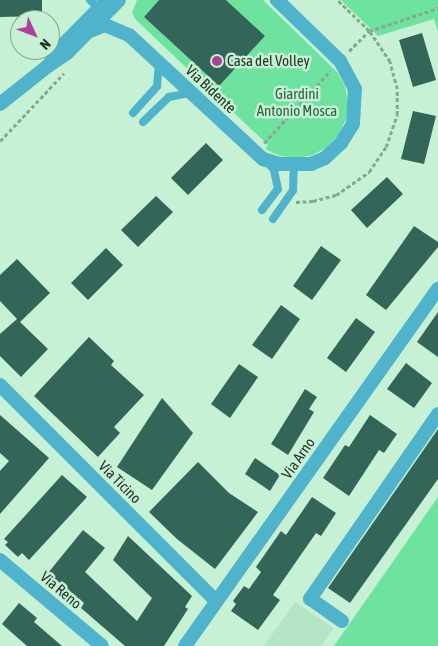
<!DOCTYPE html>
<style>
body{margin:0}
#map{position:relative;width:438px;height:646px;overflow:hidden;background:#c6f1d4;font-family:"Asap Condensed",sans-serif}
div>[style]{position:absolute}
.built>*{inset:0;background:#b4e5c4}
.green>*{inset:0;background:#6ee39f}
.building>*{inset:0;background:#336559}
.path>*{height:2.5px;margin-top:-1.25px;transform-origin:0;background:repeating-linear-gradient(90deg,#87a791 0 4px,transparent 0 6.5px)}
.service>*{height:8px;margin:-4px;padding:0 4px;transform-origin:4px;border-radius:4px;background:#4fb3cb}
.minor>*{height:14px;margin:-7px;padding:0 7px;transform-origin:7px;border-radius:7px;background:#4fb3cb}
.dots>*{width:14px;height:14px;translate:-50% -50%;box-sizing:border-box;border:2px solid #c6f1d4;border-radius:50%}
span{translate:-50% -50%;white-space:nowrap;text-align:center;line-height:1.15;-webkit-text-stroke:5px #c6f1d4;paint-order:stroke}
.poi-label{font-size:15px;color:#233328}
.left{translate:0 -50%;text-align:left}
.street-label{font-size:15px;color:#233328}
.park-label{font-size:15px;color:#2d6142}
.north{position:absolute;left:10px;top:10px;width:50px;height:50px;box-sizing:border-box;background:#c6f1d4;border:1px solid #85a58f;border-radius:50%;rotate:133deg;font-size:14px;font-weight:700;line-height:20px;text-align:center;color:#233328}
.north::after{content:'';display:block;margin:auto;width:18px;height:22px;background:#b0409c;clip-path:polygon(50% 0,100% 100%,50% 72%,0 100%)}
</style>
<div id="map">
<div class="built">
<i style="clip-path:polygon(295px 602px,334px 628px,321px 646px,264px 646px)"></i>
</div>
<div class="green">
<i style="clip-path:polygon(137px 0,159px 0,144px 17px,219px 86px,265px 36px,226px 0,263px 0,337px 72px,345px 86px,348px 103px,346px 119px,339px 134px,327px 147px,313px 155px,296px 158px,280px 156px,265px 149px,268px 145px,136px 20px,132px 13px)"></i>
<i style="clip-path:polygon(341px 0,438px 0,438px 32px,434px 19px,378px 36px)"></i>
<i style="clip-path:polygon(438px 497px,438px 646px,334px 646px)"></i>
</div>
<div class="building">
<i style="clip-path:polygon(0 0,42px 0,42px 16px,0 17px)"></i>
<i style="clip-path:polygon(159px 0,226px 0,265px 36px,219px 86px,144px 17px)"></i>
<i style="clip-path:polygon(422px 33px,436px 80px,413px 87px,399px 40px)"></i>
<i style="clip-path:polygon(413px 111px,436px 116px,424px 164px,401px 159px)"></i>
<i style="clip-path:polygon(206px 143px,223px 160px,188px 195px,171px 178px)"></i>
<i style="clip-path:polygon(387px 177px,403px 194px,367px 228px,351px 210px)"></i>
<i style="clip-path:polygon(156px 196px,173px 212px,138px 247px,121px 230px)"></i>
<i style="clip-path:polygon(414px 226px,438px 242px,438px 247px,386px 310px,366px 295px)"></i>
<i style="clip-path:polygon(321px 246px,341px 260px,312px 300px,293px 286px)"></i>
<i style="clip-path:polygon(106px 248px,123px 265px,88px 300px,71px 283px)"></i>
<i style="clip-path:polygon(17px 259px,50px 293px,20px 322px,48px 349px,21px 377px,0 356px,0 334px,17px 319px,0 301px,0 275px)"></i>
<i style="clip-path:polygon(281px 305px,300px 319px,272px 359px,252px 345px)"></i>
<i style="clip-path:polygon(438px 312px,438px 357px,417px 342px)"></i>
<i style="clip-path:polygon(356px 318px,375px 332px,346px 372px,327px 358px)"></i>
<i style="clip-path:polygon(89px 337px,114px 361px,111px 365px,144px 395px,114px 427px,120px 433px,98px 457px,34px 396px)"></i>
<i style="clip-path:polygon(406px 363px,432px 383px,414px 408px,387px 389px)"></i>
<i style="clip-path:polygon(239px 364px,258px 377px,230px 418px,211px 404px)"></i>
<i style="clip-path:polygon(305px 389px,317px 397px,309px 409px,314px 412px,288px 455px,271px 444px)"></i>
<i style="clip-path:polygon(162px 398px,193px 433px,152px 490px,117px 467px)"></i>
<i style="clip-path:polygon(0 415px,49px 458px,0 514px,0 471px,9px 461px,0 453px)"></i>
<i style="clip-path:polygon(370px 415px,397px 434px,384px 453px,379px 450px,349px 496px,323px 478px,345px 445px,349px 447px)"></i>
<i style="clip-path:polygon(438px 429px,438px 479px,350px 603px,328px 588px)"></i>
<i style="clip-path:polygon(255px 458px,280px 475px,270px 491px,245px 474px)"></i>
<i style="clip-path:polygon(198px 462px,229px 493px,258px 512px,215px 569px,177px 539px,149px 512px)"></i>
<i style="clip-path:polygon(62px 475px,87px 497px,29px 560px,22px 553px,18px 557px,5px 545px,8px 542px,4px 539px)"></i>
<i style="clip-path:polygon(312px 497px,336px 513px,321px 536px,316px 533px,273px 595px,280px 600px,258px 630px,231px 611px,236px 604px,233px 601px,244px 586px,249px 589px,261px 572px,256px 567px,281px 531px,286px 535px)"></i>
<i style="clip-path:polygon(83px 530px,105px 548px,85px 572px,137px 621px,152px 598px,113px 560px,128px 536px,192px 596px,185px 607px,188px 609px,164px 646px,125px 646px,81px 608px,84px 603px,48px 573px)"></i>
<i style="clip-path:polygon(19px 603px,37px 618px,34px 622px,62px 646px,27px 646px,2px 624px)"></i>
</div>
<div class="path">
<i style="left:349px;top:51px;width:28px;rotate:-45deg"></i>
<i style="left:369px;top:31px;width:73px;rotate:-18.4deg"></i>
<i style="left:0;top:141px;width:93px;rotate:-46.7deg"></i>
<i style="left:264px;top:143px;width:98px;rotate:-47.5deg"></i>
<i style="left:296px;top:202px;width:17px;rotate:-3deg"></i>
<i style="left:313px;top:201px;width:24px;rotate:-15deg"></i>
<i style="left:336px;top:195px;width:40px;rotate:-34.9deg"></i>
<i style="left:369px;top:172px;width:30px;rotate:-56deg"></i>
<i style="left:386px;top:147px;width:34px;rotate:-71deg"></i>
<i style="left:397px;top:115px;width:26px;rotate:-90deg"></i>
<i style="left:397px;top:89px;width:28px;rotate:-105deg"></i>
<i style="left:390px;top:62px;width:37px;rotate:-124deg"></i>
<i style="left:369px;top:31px;width:45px;rotate:-135.9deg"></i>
</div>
<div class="service">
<i style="left:90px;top:0;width:11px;rotate:45deg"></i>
<i style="left:133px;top:113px;width:36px;rotate:-48deg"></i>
<i style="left:157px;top:86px;width:22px;rotate:-85deg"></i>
<i style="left:143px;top:122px;width:36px;rotate:-44deg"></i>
<i style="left:169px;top:97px;width:20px;rotate:-11deg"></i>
<i style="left:262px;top:210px;width:26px;rotate:-53deg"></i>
<i style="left:278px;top:189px;width:19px;rotate:-102deg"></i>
<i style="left:274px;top:170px;width:11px;rotate:-131deg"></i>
<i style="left:273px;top:219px;width:35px;rotate:-55deg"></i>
<i style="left:293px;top:190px;width:24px;rotate:-88deg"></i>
</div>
<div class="minor">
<i style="left:107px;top:0;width:64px;rotate:134.4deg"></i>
<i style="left:62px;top:46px;width:24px;rotate:125deg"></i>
<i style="left:48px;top:66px;width:23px;rotate:-34deg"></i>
<i style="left:67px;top:53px;width:74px;rotate:-45.5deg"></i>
<i style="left:90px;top:31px;width:16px;rotate:-22deg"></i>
<i style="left:105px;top:25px;width:26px;rotate:23deg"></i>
<i style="left:129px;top:35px;width:183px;rotate:42.8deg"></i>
<i style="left:263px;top:159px;width:17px;rotate:17deg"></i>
<i style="left:279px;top:164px;width:32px"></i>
<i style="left:311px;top:164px;width:15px;rotate:-23deg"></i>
<i style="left:325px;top:158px;width:22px;rotate:-43deg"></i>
<i style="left:341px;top:143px;width:22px;rotate:-58deg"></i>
<i style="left:353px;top:124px;width:35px;rotate:-87deg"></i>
<i style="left:355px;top:89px;width:32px;rotate:-118deg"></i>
<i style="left:340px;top:61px;width:88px;rotate:-135.9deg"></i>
<i style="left:0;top:104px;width:61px;rotate:-38.4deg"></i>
<i style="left:0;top:385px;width:305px;rotate:45deg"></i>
<i style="left:0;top:560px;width:133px;rotate:40.1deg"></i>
<i style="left:342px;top:621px;width:39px;rotate:-145deg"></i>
<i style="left:310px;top:599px;width:225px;rotate:-55.3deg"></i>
<i style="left:185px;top:646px;width:438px;rotate:-54.7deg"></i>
</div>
<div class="dots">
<i style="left:217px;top:61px;background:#b0409c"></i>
</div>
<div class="poi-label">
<span class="left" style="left:227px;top:61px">Casa del Volley</span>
</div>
<div class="street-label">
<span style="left:211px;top:89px;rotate:43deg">Via Bidente</span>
<span style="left:298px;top:458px;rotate:-55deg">Via Arno</span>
<span style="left:120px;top:482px;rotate:45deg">Via Ticino</span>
<span style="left:61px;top:590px;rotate:40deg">Via Reno</span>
</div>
<div class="park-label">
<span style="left:297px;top:102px">Giardini<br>Antonio Mosca</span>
</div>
<div class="north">N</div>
</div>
